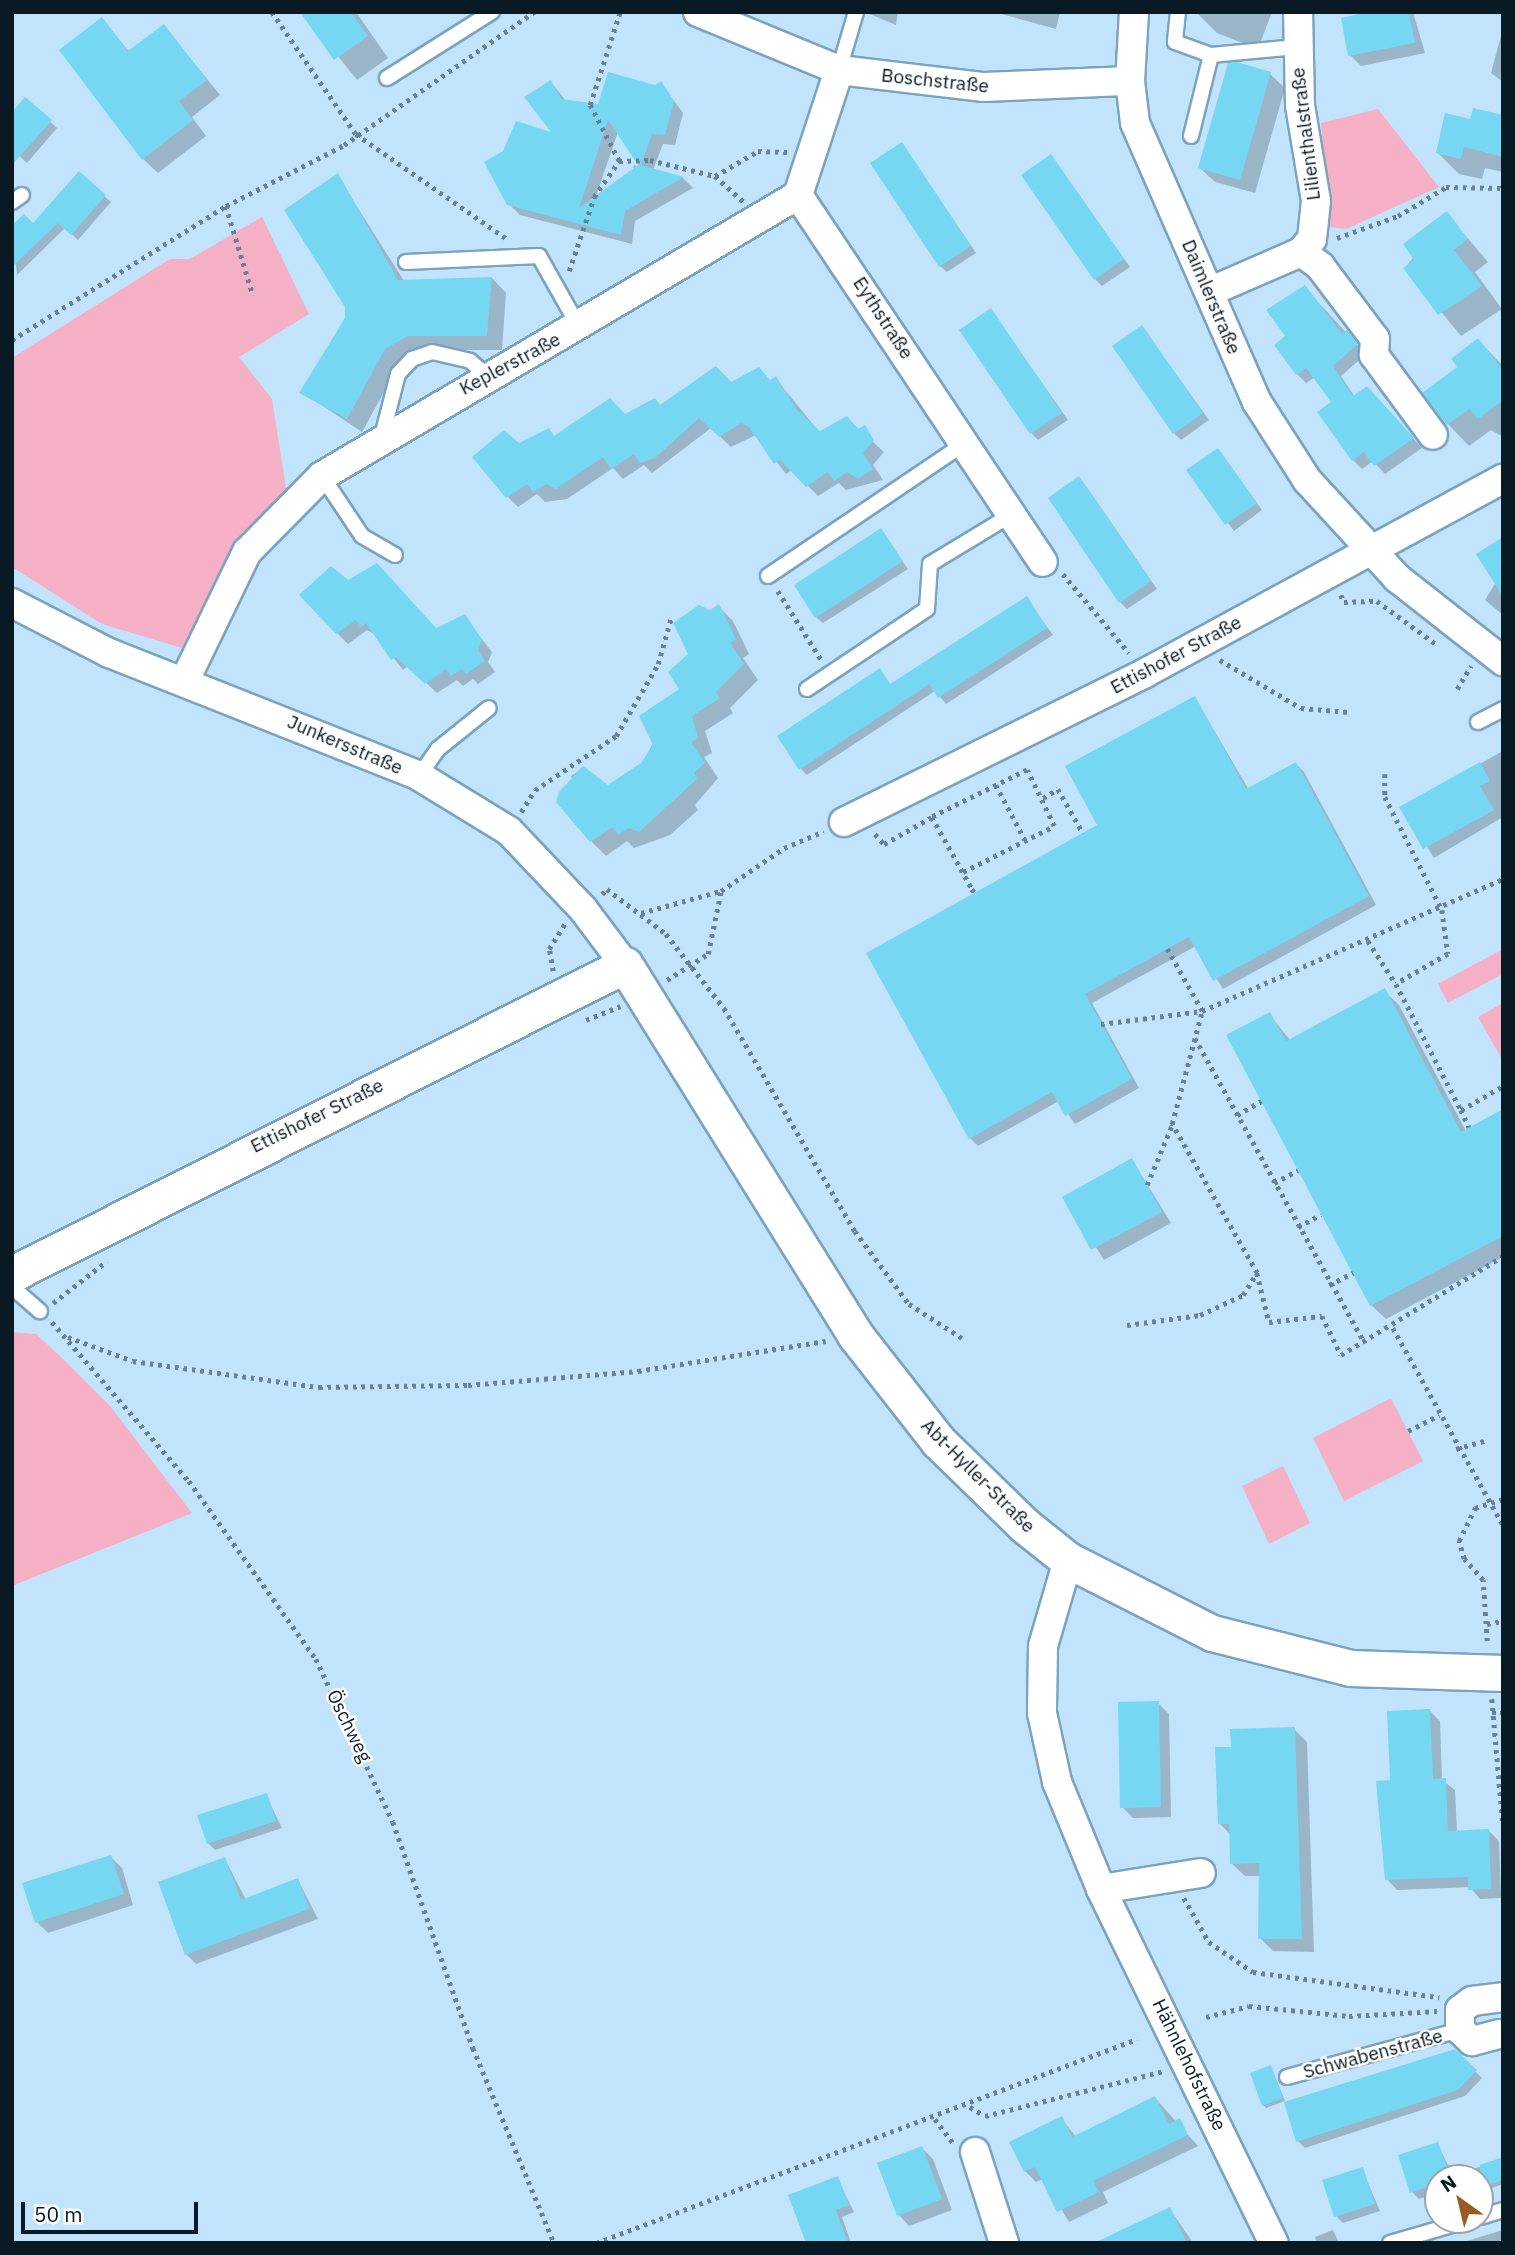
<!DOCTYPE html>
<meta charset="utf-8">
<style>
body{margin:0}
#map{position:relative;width:1515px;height:2255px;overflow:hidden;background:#c1e3fb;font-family:"IBM Plex Sans",sans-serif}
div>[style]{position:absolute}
.green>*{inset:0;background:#f5b0c6}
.shadow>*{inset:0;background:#0003}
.building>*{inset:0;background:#76d7f2}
.path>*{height:4.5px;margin-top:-2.25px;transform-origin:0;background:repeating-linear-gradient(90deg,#688293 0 3.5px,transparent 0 8.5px)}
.roads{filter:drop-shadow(2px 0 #7ba3bf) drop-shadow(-2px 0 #7ba3bf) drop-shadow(0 2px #7ba3bf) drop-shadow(0 -2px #7ba3bf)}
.service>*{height:14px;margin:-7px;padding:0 7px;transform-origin:7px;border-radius:7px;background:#fff}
.minor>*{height:28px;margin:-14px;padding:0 14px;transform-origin:14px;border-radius:14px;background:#fff}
.tertiary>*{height:35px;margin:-17.5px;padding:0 17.5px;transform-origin:17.5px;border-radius:17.5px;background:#fff}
span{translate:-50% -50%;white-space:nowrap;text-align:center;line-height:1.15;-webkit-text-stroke:5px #fff;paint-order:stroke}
.street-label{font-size:19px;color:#091a24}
.frame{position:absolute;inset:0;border:14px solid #091a24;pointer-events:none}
.north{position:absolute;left:1424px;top:2164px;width:70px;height:70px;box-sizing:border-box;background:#fff;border:2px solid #9da3a7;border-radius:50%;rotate:326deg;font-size:19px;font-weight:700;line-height:28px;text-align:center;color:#091a24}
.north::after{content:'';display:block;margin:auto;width:24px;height:32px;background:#9a5b22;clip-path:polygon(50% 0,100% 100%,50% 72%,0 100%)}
.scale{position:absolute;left:21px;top:2202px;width:177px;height:32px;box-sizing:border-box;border:4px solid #091a24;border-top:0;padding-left:9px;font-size:21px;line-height:24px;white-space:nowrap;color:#091a24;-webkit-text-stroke:5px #fff;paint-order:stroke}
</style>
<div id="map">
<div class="green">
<i style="clip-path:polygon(1378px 109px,1439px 187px,1346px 229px,1330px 227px,1321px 123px)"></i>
<i style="clip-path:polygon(262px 217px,309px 314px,239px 357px,272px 399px,287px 495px,246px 532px,182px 648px,102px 624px,12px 567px,12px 358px,170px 259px,190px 259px)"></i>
<i style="clip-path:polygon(1503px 949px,1503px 974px,1448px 1003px,1438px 984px)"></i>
<i style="clip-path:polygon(1503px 1003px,1503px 1061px,1478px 1017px)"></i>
<i style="clip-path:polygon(12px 1332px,36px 1334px,61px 1357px,110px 1406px,192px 1513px,12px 1586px)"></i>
<i style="clip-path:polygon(1391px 1398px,1423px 1461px,1344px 1501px,1313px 1438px)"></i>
<i style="clip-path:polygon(1283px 1466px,1310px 1523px,1269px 1544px,1242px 1486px)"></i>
</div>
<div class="shadow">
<i style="clip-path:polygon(303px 12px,356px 12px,388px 58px,357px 80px)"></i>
<i style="clip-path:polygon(831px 12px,854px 12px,846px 15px)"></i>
<i style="clip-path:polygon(898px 12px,896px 25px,865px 12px)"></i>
<i style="clip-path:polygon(994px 12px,1060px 12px,1056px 29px)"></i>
<i style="clip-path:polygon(1196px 12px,1272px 12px,1258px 49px,1217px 33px)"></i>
<i style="clip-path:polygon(1379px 12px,1413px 12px,1425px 53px,1361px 66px,1350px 55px)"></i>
<i style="clip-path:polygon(102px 20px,130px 52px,164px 26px,220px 95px,192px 117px,206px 136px,158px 173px,143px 159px)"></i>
<i style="clip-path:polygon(1503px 28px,1503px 82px,1491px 73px)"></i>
<i style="clip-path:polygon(1270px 74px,1285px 88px,1255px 193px,1215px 182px,1200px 168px)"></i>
<i style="clip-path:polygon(evenodd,551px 82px,566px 101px,600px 106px,661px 83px,683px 113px,675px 145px,663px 144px,653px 170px,683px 178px,693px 188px,635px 221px,632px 244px,520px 215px,509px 204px,556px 135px,551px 82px,618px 132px,642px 168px,634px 165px,631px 175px,595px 199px,618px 132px)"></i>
<i style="clip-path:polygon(26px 99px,57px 128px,27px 163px,14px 151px)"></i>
<i style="clip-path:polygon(1503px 117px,1503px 172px,1485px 168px,1482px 179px,1459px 174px,1437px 152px,1472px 121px)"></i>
<i style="clip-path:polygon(902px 144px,976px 253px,947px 272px,940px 266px)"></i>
<i style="clip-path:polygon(1051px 156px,1130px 267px,1102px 286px,1095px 279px)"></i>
<i style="clip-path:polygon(79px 173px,111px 202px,78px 240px,65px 228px,17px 275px,12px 226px,33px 226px)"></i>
<i style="clip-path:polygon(337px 175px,404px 281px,492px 278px,506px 293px,502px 350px,423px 350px,400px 363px,362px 432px,302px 392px,346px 319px)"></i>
<i style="clip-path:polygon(1447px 214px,1488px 262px,1475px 272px,1502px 309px,1461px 336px,1405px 268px)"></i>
<i style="clip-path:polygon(1305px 288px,1366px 354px,1341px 376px,1355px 397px,1376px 398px,1422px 448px,1385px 474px,1373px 461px,1362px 469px,1353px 460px,1334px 402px,1315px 377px,1306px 383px,1297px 374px,1288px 337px)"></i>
<i style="clip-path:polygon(991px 310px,1068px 420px,1038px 440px,1031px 433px)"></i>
<i style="clip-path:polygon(1142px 327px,1209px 420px,1181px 440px,1174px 433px)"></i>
<i style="clip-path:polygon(1478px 340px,1503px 366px,1503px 437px,1491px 430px,1469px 446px,1448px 424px,1459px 367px)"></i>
<i style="clip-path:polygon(716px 369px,735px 385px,776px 379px,820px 433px,847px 418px,884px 452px,873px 465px,883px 480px,846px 490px,839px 483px,818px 496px,792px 470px,786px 474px,756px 435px,731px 447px,711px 428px,652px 473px,644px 465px,623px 479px,613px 468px,567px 499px,545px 502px,537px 494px,518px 507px,507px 496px,519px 445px,549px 431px,555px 437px,661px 407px)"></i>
<i style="clip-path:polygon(1224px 457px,1262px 510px,1234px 531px,1189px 471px)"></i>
<i style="clip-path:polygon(1086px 486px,1157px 589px,1127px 609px,1120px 602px)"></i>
<i style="clip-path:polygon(881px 531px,908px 569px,823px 623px,816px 617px)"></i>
<i style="clip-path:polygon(1503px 539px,1503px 615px,1485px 600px,1496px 582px)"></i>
<i style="clip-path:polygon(348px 582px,437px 630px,464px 616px,492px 652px,488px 662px,495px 672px,478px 684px,473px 679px,463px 686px,457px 680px,437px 693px,408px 666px,403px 670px,376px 635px,367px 630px,348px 644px,337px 633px)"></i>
<i style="clip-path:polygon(1026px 598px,1053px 635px,946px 704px,935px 691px,807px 775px,800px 768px,880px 671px,891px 685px)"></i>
<i style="clip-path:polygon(719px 607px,733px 621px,749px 654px,743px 658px,758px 680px,730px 708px,733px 713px,705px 731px,712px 753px,704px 757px,718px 778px,695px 805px,698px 810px,670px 835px,634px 848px,627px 841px,606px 856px,591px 841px,571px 776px,583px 768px,608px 787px,642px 764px,681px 690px,710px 612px)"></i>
<i style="clip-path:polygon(1195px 698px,1249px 790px,1296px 764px,1304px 772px,1376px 905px,1223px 989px,1196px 946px,1092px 1003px,1139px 1088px,1075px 1124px,1059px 1101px,978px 1146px,970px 1138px,1100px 826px)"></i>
<i style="clip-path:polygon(1503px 751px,1503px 817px,1434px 858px,1402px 807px)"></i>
<i style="clip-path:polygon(1384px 991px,1399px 1005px,1466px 1131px,1503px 1111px,1503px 1257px,1386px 1319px,1371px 1305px,1269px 1014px,1290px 1040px)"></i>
<i style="clip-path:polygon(1132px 1160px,1171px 1223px,1104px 1260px,1065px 1198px)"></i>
<i style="clip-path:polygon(1158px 1703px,1169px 1714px,1171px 1817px,1133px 1818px,1122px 1807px)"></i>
<i style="clip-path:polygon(1430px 1711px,1440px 1721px,1442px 1780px,1455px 1790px,1457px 1832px,1489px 1831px,1499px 1841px,1501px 1898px,1480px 1899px,1470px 1887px,1397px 1890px,1387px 1879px,1392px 1782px)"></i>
<i style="clip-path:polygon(1294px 1729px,1307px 1742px,1314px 1952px,1273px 1951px,1260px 1938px,1261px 1876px,1245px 1876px,1231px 1863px,1231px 1835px,1219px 1823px,1233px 1748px)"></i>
<i style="clip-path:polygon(266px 1795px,282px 1828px,215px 1850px,208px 1843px)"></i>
<i style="clip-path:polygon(111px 1857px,122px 1868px,133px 1905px,48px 1933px,37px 1922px)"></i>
<i style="clip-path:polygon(225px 1859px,246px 1900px,298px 1880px,318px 1919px,196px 1964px,186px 1954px)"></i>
<i style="clip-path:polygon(1454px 2051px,1482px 2078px,1465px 2096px,1305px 2148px,1298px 2141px)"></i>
<i style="clip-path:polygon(1271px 2067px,1285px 2101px,1266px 2108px,1263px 2105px)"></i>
<i style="clip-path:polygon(1155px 2098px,1198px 2146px,1103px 2192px,1108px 2203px,1069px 2222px,1043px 2179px,1036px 2182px,1025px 2171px,1062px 2119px,1076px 2137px)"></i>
<i style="clip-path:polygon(1438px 2144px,1454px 2178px,1438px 2178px,1438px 2192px,1419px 2199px,1412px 2192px)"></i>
<i style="clip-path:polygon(922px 2148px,933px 2159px,952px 2210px,909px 2226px,899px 2215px)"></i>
<i style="clip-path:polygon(1500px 2160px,1503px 2184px,1480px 2192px,1480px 2178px,1463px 2178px,1461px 2173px)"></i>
<i style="clip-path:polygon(1362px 2169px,1380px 2211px,1343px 2223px,1336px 2216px)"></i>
<i style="clip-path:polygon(837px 2178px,854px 2212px,842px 2217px,851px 2243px,808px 2243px)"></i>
<i style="clip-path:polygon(1170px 2209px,1193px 2243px,1098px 2243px)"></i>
<i style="clip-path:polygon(1333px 2230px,1339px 2243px,1317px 2243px,1315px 2237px)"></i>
<i style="clip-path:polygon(1503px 2230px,1503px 2243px,1460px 2243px)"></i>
</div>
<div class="building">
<i style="clip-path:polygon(300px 12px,351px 12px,368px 36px,334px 60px)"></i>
<i style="clip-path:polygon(1369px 12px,1409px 12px,1415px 43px,1348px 56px,1341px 18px)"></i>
<i style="clip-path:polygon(102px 17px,128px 51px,164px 24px,207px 80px,179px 101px,193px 120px,142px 160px,59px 50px)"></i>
<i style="clip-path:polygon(1237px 62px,1271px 72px,1240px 180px,1198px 168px,1228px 63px)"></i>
<i style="clip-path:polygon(evenodd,608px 72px,655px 85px,661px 81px,674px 101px,665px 135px,652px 134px,641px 165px,684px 177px,625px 211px,621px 235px,507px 205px,484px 162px,503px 151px,516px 121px,551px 132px,524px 97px,551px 80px,561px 99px,598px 104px,608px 72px,608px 120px,638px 165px,579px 208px,608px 120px)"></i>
<i style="clip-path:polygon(25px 97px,52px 120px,12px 165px,12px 112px)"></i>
<i style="clip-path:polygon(1473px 108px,1503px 115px,1503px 157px,1464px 147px,1461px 159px,1436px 153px,1445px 113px,1470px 119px)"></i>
<i style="clip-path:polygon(902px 142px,971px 246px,939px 267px,870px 163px)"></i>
<i style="clip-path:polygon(1051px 154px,1124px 259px,1094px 280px,1021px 175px)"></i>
<i style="clip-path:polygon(79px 171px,106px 195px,71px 235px,58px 223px,12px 267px,12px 225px,24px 214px,33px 223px)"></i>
<i style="clip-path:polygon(338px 173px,398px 280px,492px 277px,487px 336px,408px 336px,385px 349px,347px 419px,299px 393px,345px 318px,345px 307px,284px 210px)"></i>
<i style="clip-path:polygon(1447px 211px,1468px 239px,1454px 250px,1482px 286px,1438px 315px,1403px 268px,1414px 260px,1403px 244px)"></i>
<i style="clip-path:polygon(1305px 285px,1342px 334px,1347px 330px,1358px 344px,1333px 366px,1353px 396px,1367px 386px,1414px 438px,1374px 466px,1364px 452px,1352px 461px,1317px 412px,1331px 402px,1306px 368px,1296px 375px,1274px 345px,1285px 336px,1266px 310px)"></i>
<i style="clip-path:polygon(991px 308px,1062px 413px,1030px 434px,959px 330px)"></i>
<i style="clip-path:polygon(1142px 325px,1203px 413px,1173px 434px,1112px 346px)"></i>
<i style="clip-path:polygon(1478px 338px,1503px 370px,1503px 400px,1478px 419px,1469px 409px,1447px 425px,1422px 393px,1457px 367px,1451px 359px)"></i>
<i style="clip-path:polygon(716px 366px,731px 382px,759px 367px,770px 380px,776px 376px,797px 410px,820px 431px,847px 416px,858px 429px,865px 425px,874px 440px,863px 453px,873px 469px,858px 479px,847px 472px,834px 481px,828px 472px,806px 487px,780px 460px,774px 464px,749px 427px,741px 423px,719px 437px,699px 418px,655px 458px,640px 463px,634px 454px,611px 469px,603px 457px,556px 489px,546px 484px,533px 492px,527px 484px,506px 498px,472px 457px,504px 430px,519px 443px,549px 428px,554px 436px,610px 398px,625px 414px,655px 398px,660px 405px)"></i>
<i style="clip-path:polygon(1218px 448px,1257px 503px,1225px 525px,1186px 470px)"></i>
<i style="clip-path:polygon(1079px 476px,1151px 581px,1119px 603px,1048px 498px)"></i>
<i style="clip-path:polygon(881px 528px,903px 561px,815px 618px,794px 585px)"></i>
<i style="clip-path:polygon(1503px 537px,1503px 597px,1476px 554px)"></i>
<i style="clip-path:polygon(377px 563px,436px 628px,465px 614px,482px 640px,478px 650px,485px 661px,466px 674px,462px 669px,451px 676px,446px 669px,425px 684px,396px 657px,391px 660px,366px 623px,361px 627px,356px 620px,336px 634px,299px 595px,331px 566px,348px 580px)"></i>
<i style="clip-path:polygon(1027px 596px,1047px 628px,938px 698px,929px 684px,799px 770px,777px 736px,880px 668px,890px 684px)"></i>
<i style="clip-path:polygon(719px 604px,736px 639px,730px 643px,744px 664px,716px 692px,720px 698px,692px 716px,698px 738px,691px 742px,705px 763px,694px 773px,697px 779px,639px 832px,628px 828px,618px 835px,613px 827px,590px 842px,556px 802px,559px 792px,583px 766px,608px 785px,641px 763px,653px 745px,639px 716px,679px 689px,668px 672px,688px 654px,673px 623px,699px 605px,710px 610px)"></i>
<i style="clip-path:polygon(1195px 696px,1246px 789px,1296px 762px,1369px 896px,1213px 981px,1189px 937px,1085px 994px,1132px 1079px,1065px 1116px,1052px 1092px,969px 1139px,866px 953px,1097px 825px,1065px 766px)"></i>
<i style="clip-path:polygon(1480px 762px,1490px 781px,1480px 786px,1494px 810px,1423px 849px,1399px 807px)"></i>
<i style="clip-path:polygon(1385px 988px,1461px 1132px,1503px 1109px,1503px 1236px,1370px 1306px,1226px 1035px,1270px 1012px,1286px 1041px)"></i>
<i style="clip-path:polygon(1132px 1158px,1162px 1212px,1091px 1250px,1062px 1197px)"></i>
<i style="clip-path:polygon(1159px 1701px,1161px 1807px,1120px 1808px,1118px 1702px)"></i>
<i style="clip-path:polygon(1430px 1709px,1433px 1779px,1446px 1778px,1448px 1831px,1489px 1829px,1491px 1889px,1468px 1890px,1468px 1877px,1385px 1880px,1376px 1781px,1390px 1780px,1387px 1711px)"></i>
<i style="clip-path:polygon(1295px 1727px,1302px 1939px,1258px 1939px,1259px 1863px,1230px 1864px,1229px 1824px,1218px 1824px,1215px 1747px,1231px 1747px,1230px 1729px)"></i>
<i style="clip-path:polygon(267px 1793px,276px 1821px,207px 1844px,197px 1815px)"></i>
<i style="clip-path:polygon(111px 1855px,124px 1894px,35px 1923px,22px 1883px)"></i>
<i style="clip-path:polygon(225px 1857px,241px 1900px,298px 1878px,309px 1909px,185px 1955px,158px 1882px)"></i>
<i style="clip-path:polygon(1455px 2049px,1477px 2070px,1458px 2090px,1296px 2142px,1284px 2102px)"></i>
<i style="clip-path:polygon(1271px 2065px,1283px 2098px,1262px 2106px,1250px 2073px)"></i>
<i style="clip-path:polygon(1155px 2096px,1169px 2124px,1180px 2118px,1188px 2135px,1093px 2181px,1099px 2192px,1057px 2212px,1035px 2167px,1024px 2172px,1009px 2142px,1062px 2116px,1072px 2137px)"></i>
<i style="clip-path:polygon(1438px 2142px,1451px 2178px,1410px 2193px,1398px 2155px)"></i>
<i style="clip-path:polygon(922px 2146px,942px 2199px,897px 2216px,877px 2163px)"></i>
<i style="clip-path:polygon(1503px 2157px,1503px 2180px,1480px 2188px,1480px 2165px)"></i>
<i style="clip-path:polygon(1363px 2167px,1375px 2204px,1334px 2217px,1322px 2180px)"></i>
<i style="clip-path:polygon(838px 2176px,849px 2205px,836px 2210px,848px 2243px,806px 2243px,788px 2195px)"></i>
<i style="clip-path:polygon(1170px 2207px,1187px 2243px,1094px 2243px)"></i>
</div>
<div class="path">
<i style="left:272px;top:12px;width:148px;rotate:55.5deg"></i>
<i style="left:356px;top:134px;width:184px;rotate:34.8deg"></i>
<i style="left:619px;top:161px;width:31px;rotate:-2deg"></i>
<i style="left:650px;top:160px;width:67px;rotate:13.8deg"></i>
<i style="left:715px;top:176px;width:50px;rotate:-30.2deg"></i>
<i style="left:758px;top:151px;width:31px;rotate:2deg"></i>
<i style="left:715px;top:176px;width:38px;rotate:42deg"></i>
<i style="left:226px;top:206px;width:93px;rotate:73.1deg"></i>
<i style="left:1337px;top:238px;width:65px;rotate:-19.8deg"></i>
<i style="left:1398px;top:216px;width:56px;rotate:-31.1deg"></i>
<i style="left:1446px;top:187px;width:57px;rotate:1deg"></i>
<i style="left:569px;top:271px;width:78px;rotate:-71.3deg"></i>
<i style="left:594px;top:197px;width:44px;rotate:-55.2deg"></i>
<i style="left:619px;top:161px;width:63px;rotate:-117.4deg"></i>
<i style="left:590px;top:105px;width:98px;rotate:-72.1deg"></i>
<i style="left:12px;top:340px;width:252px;rotate:-32.1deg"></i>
<i style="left:226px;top:206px;width:133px;rotate:-27.3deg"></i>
<i style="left:344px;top:145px;width:232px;rotate:-35deg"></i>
<i style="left:1063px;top:574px;width:103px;rotate:50.1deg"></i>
<i style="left:778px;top:591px;width:83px;rotate:57.8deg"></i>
<i style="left:1341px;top:595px;width:8px;rotate:67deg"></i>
<i style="left:1344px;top:602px;width:33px;rotate:-2deg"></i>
<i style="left:1377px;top:601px;width:73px;rotate:36.1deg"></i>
<i style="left:1220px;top:660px;width:94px;rotate:30.7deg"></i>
<i style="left:1301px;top:708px;width:48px;rotate:4.8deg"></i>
<i style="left:1457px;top:689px;width:27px;rotate:-59deg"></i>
<i style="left:1385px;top:774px;width:23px;rotate:90deg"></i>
<i style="left:1385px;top:797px;width:127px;rotate:63.2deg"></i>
<i style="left:1442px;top:910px;width:44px;rotate:82.2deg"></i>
<i style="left:1448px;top:954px;width:60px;rotate:150deg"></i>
<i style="left:1396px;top:984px;width:142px;rotate:62.7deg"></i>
<i style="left:1461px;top:1110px;width:48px;rotate:-29.7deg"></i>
<i style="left:996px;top:785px;width:62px;rotate:62.2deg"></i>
<i style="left:1043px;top:798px;width:17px;rotate:-31deg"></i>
<i style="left:1058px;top:789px;width:51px;rotate:60.4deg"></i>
<i style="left:521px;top:812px;width:26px;rotate:-58deg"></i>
<i style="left:535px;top:790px;width:97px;rotate:-33.7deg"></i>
<i style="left:616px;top:736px;width:83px;rotate:-59.7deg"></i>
<i style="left:658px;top:664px;width:48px;rotate:-74.2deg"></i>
<i style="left:875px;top:834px;width:13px;rotate:48deg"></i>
<i style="left:884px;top:844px;width:55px;rotate:-29.4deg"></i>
<i style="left:963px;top:872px;width:102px;rotate:-26.8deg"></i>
<i style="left:1054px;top:826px;width:62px;rotate:-115.7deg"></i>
<i style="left:1027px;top:770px;width:106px;rotate:153.7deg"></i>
<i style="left:932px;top:817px;width:82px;rotate:60.9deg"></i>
<i style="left:972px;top:889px;width:5px;rotate:53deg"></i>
<i style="left:602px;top:894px;width:7px;rotate:-45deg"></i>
<i style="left:607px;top:889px;width:74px;rotate:37.3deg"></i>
<i style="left:666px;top:934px;width:94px;rotate:51.9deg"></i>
<i style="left:724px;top:1008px;width:259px;rotate:59.6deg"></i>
<i style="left:855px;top:1231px;width:91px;rotate:53.5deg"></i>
<i style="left:909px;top:1304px;width:63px;rotate:32.7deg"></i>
<i style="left:641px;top:913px;width:83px;rotate:-15.4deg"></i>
<i style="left:1368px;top:941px;width:51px;rotate:56.9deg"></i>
<i style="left:553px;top:971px;width:22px;rotate:-100deg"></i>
<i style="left:549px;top:949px;width:31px;rotate:-58deg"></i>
<i style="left:667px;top:980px;width:49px;rotate:-32.4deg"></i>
<i style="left:708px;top:954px;width:64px;rotate:-78.3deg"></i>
<i style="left:721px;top:891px;width:76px;rotate:-34.3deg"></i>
<i style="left:784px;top:848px;width:43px;rotate:-23deg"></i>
<i style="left:586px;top:1020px;width:37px;rotate:-22deg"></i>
<i style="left:1101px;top:1024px;width:102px;rotate:-7.3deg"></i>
<i style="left:1202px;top:1011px;width:71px;rotate:-119.4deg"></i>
<i style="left:1195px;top:1038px;width:349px;rotate:60.9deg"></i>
<i style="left:1461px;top:1110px;width:19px;rotate:65deg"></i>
<i style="left:1237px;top:1115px;width:28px;rotate:-30deg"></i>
<i style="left:1274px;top:1183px;width:27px;rotate:-28deg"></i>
<i style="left:1147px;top:1185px;width:65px;rotate:-67.4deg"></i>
<i style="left:1298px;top:1227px;width:26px;rotate:-29deg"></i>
<i style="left:1257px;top:1273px;width:172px;rotate:-119.7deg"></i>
<i style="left:1172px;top:1124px;width:117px;rotate:-75.1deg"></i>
<i style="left:1202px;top:1011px;width:329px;rotate:-23.7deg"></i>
<i style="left:1329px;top:1285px;width:27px;rotate:-27deg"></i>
<i style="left:53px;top:1303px;width:68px;rotate:-37.9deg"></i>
<i style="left:52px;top:1322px;width:210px;rotate:49.3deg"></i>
<i style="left:189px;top:1481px;width:219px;rotate:54.5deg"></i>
<i style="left:316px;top:1659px;width:180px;rotate:64.7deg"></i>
<i style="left:393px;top:1822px;width:240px;rotate:70.5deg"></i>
<i style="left:473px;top:2048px;width:211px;rotate:67.4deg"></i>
<i style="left:1127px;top:1325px;width:74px;rotate:-7.8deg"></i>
<i style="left:1200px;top:1315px;width:47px;rotate:-24.9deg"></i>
<i style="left:1243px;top:1295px;width:26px;rotate:-58deg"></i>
<i style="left:1257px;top:1273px;width:50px;rotate:76.2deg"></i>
<i style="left:1269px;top:1322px;width:53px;rotate:-6.5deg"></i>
<i style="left:1322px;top:1316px;width:43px;rotate:64deg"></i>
<i style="left:1341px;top:1355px;width:190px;rotate:-31.4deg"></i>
<i style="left:1393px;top:1328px;width:226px;rotate:60.8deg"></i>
<i style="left:68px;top:1337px;width:69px;rotate:20.3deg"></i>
<i style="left:133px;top:1361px;width:188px;rotate:8deg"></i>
<i style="left:319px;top:1387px;width:149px;rotate:-0.8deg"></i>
<i style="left:468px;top:1385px;width:171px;rotate:-4.7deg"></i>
<i style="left:638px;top:1371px;width:190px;rotate:-9.1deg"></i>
<i style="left:1408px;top:1431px;width:35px;rotate:-27deg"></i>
<i style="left:1456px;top:1449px;width:32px;rotate:-16deg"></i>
<i style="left:1487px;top:1624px;width:16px;rotate:-11deg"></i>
<i style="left:1487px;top:1641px;width:61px;rotate:-93.8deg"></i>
<i style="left:1483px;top:1580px;width:28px;rotate:-132deg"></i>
<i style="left:1464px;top:1559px;width:19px;rotate:-106deg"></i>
<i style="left:1459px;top:1541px;width:37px;rotate:-64deg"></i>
<i style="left:1475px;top:1508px;width:29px;rotate:-18deg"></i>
<i style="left:1492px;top:1699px;width:127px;rotate:85deg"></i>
<i style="left:1492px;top:1713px;width:11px"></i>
<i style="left:1184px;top:1898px;width:51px;rotate:60.4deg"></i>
<i style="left:1209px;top:1942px;width:53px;rotate:34.3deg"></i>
<i style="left:1253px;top:1972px;width:188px;rotate:7.7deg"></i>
<i style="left:1206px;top:2017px;width:44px;rotate:-14.3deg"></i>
<i style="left:1249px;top:2006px;width:100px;rotate:5.7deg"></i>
<i style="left:1349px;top:2016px;width:89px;rotate:-3.2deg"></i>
<i style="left:970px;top:2107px;width:17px;rotate:31deg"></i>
<i style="left:985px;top:2116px;width:185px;rotate:-14.1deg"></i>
<i style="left:935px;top:2119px;width:30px;rotate:53deg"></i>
<i style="left:596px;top:2243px;width:578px;rotate:-20.66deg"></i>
</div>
<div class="roads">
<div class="service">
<i style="left:1178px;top:12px;width:30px;rotate:96deg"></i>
<i style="left:1175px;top:42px;width:38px;rotate:20deg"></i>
<i style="left:1211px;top:55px;width:86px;rotate:-5.3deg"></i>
<i style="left:839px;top:70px;width:60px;rotate:-73.7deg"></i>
<i style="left:387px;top:78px;width:124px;rotate:-32.2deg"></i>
<i style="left:1191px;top:136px;width:83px;rotate:-76.1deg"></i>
<i style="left:12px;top:202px;width:12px;rotate:-35deg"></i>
<i style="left:406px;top:262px;width:133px;rotate:-2.6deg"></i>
<i style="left:539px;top:256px;width:81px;rotate:60.6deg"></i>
<i style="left:382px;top:436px;width:64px;rotate:-75.5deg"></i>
<i style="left:398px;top:374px;width:21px;rotate:-47deg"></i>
<i style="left:412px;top:359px;width:21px;rotate:-19deg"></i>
<i style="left:432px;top:352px;width:39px;rotate:13deg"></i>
<i style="left:470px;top:361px;width:23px;rotate:40deg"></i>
<i style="left:322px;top:476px;width:72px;rotate:56.3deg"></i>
<i style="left:362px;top:536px;width:38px;rotate:30deg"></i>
<i style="left:768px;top:576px;width:238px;rotate:-34deg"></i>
<i style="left:807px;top:689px;width:144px;rotate:-33.7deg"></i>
<i style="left:927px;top:609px;width:45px;rotate:-86.2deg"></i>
<i style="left:930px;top:564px;width:95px;rotate:-31.2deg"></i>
<i style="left:1478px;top:722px;width:28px;rotate:-27deg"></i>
<i style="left:419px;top:776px;width:33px;rotate:-55deg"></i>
<i style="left:438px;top:749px;width:65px;rotate:-38.8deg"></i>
<i style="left:12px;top:1287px;width:37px;rotate:41deg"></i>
<i style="left:1287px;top:2077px;width:179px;rotate:-15.2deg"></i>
<i style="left:1480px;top:2217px;width:24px;rotate:-17deg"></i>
<i style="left:1390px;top:2243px;width:82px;rotate:-16.2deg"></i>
</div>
<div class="minor">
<i style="left:698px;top:12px;width:152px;rotate:22.4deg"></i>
<i style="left:839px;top:70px;width:146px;rotate:6.7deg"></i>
<i style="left:984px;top:87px;width:146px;rotate:-2.4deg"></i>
<i style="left:1134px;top:12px;width:69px;rotate:93.3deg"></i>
<i style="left:1130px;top:81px;width:42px;rotate:83.2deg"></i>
<i style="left:1135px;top:123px;width:305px;rotate:66.4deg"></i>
<i style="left:1257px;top:402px;width:93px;rotate:57.3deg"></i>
<i style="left:1307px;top:480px;width:133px;rotate:47.4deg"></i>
<i style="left:1397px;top:578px;width:135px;rotate:38.1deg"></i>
<i style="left:798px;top:195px;width:441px;rotate:56.3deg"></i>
<i style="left:1301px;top:252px;width:24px;rotate:36deg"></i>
<i style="left:1320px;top:266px;width:91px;rotate:53deg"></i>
<i style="left:1375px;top:339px;width:16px;rotate:94deg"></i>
<i style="left:1374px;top:355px;width:99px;rotate:53.6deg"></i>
<i style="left:1209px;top:292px;width:100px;rotate:-23.5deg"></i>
<i style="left:1301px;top:252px;width:17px;rotate:-50deg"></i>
<i style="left:1312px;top:239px;width:38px;rotate:-84deg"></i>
<i style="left:1316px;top:201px;width:97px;rotate:-99.5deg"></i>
<i style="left:1300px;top:105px;width:93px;rotate:-91.2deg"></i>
<i style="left:12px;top:603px;width:109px;rotate:27.3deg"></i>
<i style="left:109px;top:653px;width:334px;rotate:21.6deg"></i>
<i style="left:419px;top:776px;width:105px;rotate:31.4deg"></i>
<i style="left:509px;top:831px;width:108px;rotate:46.5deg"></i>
<i style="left:583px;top:909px;width:70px;rotate:53.1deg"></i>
<i style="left:185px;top:680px;width:142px;rotate:-64.2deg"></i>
<i style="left:247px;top:552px;width:107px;rotate:-45.4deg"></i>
<i style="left:322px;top:476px;width:553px;rotate:-30.55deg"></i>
<i style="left:798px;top:195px;width:132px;rotate:-71.8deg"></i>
<i style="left:844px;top:822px;width:336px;rotate:-26.3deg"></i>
<i style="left:1145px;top:673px;width:407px;rotate:-28.5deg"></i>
<i style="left:1068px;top:1560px;width:90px;rotate:106.2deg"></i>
<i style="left:1043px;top:1646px;width:67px;rotate:90.9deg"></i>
<i style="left:1042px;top:1713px;width:71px;rotate:77.7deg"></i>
<i style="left:1057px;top:1782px;width:116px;rotate:67.6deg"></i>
<i style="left:1101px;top:1889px;width:394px;rotate:64deg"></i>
<i style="left:1101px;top:1889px;width:101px;rotate:-9.1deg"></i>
<i style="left:1499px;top:2034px;width:28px;rotate:165deg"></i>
<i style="left:1472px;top:2041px;width:16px;rotate:-137deg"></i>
<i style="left:1460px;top:2030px;width:20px;rotate:-90deg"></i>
<i style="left:1460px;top:2010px;width:15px;rotate:-37deg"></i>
<i style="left:1472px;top:2001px;width:31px;rotate:-7deg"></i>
<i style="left:975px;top:2152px;width:96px;rotate:72.3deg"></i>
</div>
<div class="tertiary">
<i style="left:12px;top:1274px;width:686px;rotate:-26.75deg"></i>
<i style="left:625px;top:965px;width:437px;rotate:58.1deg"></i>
<i style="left:856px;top:1336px;width:133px;rotate:52deg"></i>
<i style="left:938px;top:1441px;width:120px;rotate:44.3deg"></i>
<i style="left:1024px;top:1525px;width:56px;rotate:38.5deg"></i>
<i style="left:1068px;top:1560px;width:161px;rotate:26.9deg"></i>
<i style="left:1212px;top:1633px;width:142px;rotate:14.2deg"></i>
<i style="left:1350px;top:1668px;width:153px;rotate:1.9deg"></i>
</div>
</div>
<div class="street-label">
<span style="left:935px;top:81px;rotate:6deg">Boschstraße</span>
<span style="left:1306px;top:134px;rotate:-97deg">Lilienthalstraße</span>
<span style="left:1211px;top:297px;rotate:67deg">Daimlerstraße</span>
<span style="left:883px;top:318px;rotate:57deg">Eythstraße</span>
<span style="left:510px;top:364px;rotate:-28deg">Keplerstraße</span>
<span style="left:1176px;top:655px;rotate:-28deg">Ettishofer Straße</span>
<span style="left:345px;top:745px;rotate:23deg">Junkersstraße</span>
<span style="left:317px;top:1116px;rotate:-26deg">Ettishofer Straße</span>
<span style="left:978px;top:1476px;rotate:45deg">Abt-Hyller-Straße</span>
<span style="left:349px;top:1726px;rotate:64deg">Öschweg</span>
<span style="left:1373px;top:2054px;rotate:-15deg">Schwabenstraße</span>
<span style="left:1189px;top:2065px;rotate:64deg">Hähnlehofstraße</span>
</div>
<div class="frame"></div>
<div class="north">N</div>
<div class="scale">50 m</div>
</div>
